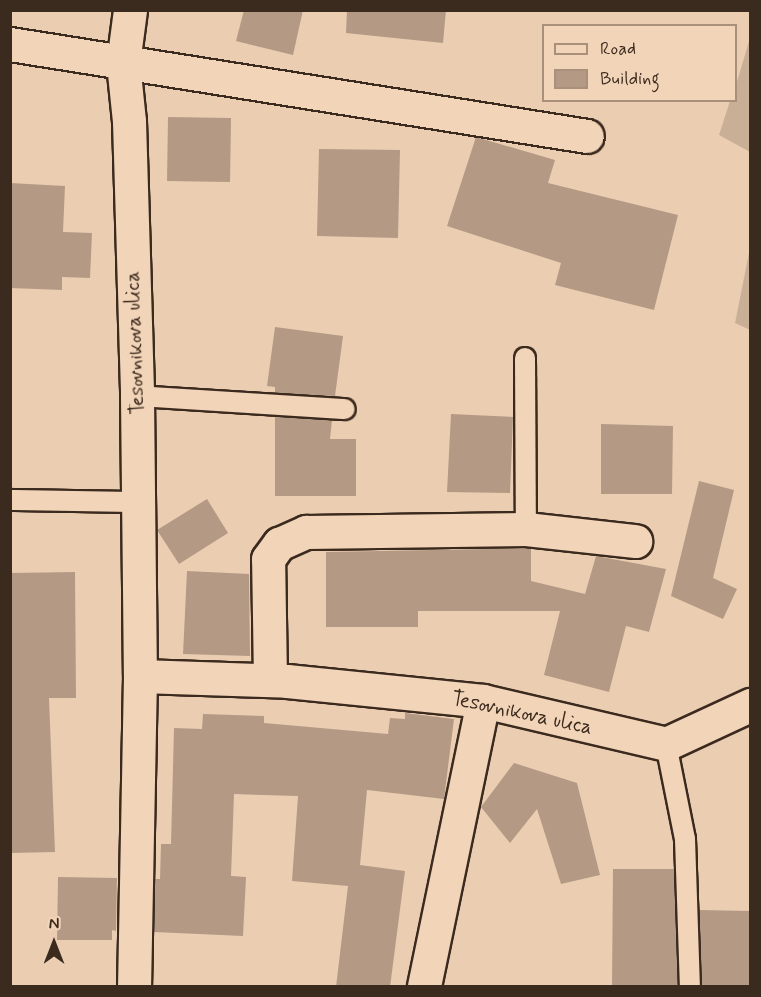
<!DOCTYPE html>
<style>
body{margin:0}
#map{position:relative;width:761px;height:997px;overflow:hidden;background:#ebcdb2;font-family:Mynerve,sans-serif}
div>[style]{position:absolute}
.green>*{inset:0;background:#caaf97}
.building>*{inset:0;background:#b49a84}
.roads{filter:drop-shadow(2px 0 #3b2a1e) drop-shadow(-2px 0 #3b2a1e) drop-shadow(0 2px #3b2a1e) drop-shadow(0 -2px #3b2a1e)}
.lane>*{height:20px;margin:-10px;padding:0 10px;transform-origin:10px;border-radius:10px;background:#f2d4b8}
.street>*{height:33px;margin:-16.5px;padding:0 16.5px;transform-origin:16.5px;border-radius:16.5px;background:#f2d4b8}
span{translate:-50% -50%;white-space:nowrap;text-align:center;line-height:1.15;-webkit-text-stroke:4.5px #f2d4b8;paint-order:stroke}
.street-label{font-size:21px;color:#3b2a1e}
.frame{position:absolute;inset:0;border:12px solid #3b2a1e;pointer-events:none}
.legend{position:absolute;left:542px;top:24px;width:195px;height:78px;box-sizing:border-box;background:#f2d4b8;border:2px solid #a9907a;margin:0;padding:8px 10px;list-style:none;font-size:18px;color:#3b2a1e}
.legend li{display:flex;align-items:center;gap:12px;height:30px}
.legend b{width:30px;border:2px solid #a9907a}
.north{position:absolute;left:24px;top:913px;width:60px;height:60px;-webkit-text-stroke:4px #f2d4b8;paint-order:stroke;rotate:0deg;font-size:16px;font-weight:700;line-height:24px;text-align:center;color:#3b2a1e}
.north::after{content:'';display:block;margin:auto;width:21px;height:27px;background:#3b2a1e;clip-path:polygon(50% 0,100% 100%,50% 72%,0 100%)}
</style>
<div id="map">
<div class="green">
<i style="clip-path:polygon(750px 38px,750px 152px,719px 135px,730px 101px,736px 100px,736px 85px)"></i>
<i style="clip-path:polygon(750px 248px,750px 330px,735px 323px)"></i>
</div>
<div class="building">
<i style="clip-path:polygon(244px 10px,303px 10px,293px 55px,236px 41px)"></i>
<i style="clip-path:polygon(347px 10px,446px 10px,443px 43px,346px 33px)"></i>
<i style="clip-path:polygon(168px 117px,231px 118px,230px 182px,167px 181px)"></i>
<i style="clip-path:polygon(476px 137px,555px 160px,548px 183px,678px 215px,654px 310px,555px 285px,561px 263px,447px 226px)"></i>
<i style="clip-path:polygon(319px 149px,400px 150px,398px 238px,317px 236px)"></i>
<i style="clip-path:polygon(10px 183px,65px 186px,63px 232px,92px 233px,90px 278px,62px 277px,62px 290px,10px 288px)"></i>
<i style="clip-path:polygon(275px 327px,343px 336px,335px 396px,275px 393px,275px 387px,267px 386px)"></i>
<i style="clip-path:polygon(451px 414px,513px 417px,510px 493px,447px 492px)"></i>
<i style="clip-path:polygon(275px 417px,332px 420px,330px 439px,356px 439px,356px 496px,275px 496px)"></i>
<i style="clip-path:polygon(601px 424px,673px 426px,672px 494px,601px 494px)"></i>
<i style="clip-path:polygon(699px 481px,734px 490px,713px 578px,737px 589px,723px 619px,671px 596px)"></i>
<i style="clip-path:polygon(207px 499px,228px 533px,179px 564px,157px 530px)"></i>
<i style="clip-path:polygon(531px 548px,531px 581px,585px 594px,596px 556px,666px 569px,649px 632px,626px 626px,609px 692px,544px 675px,560px 611px,418px 611px,418px 627px,326px 627px,326px 552px)"></i>
<i style="clip-path:polygon(187px 571px,249px 574px,250px 656px,183px 654px)"></i>
<i style="clip-path:polygon(75px 572px,76px 698px,49px 698px,55px 852px,10px 853px,10px 573px)"></i>
<i style="clip-path:polygon(405px 713px,454px 719px,444px 799px,367px 790px,360px 865px,405px 871px,390px 987px,336px 987px,348px 886px,292px 881px,298px 796px,234px 794px,231px 876px,246px 877px,243px 936px,154px 932px,155px 879px,160px 879px,161px 844px,171px 844px,174px 728px,202px 729px,203px 714px,264px 716px,264px 723px,388px 734px,390px 718px,405px 719px)"></i>
<i style="clip-path:polygon(514px 763px,577px 783px,600px 875px,561px 884px,537px 809px,510px 843px,481px 807px)"></i>
<i style="clip-path:polygon(613px 869px,674px 869px,678px 987px,612px 987px)"></i>
<i style="clip-path:polygon(58px 877px,117px 878px,116px 931px,112px 930px,112px 940px,57px 940px)"></i>
<i style="clip-path:polygon(699px 910px,750px 911px,750px 987px,702px 987px)"></i>
</div>
<div class="roads">
<div class="lane">
<i style="left:525px;top:358px;width:171px;rotate:89.7deg"></i>
<i style="left:137px;top:396px;width:208px;rotate:3.6deg"></i>
<i style="left:10px;top:500px;width:128px;rotate:0.9deg"></i>
<i style="left:666px;top:744px;width:97px;rotate:78.7deg"></i>
<i style="left:685px;top:839px;width:147px;rotate:88.1deg"></i>
</div>
<div class="street">
<i style="left:130px;top:10px;width:53px;rotate:97.5deg"></i>
<i style="left:123px;top:63px;width:58px;rotate:84.1deg"></i>
<i style="left:129px;top:121px;width:275px;rotate:88.3deg"></i>
<i style="left:137px;top:396px;width:280px;rotate:89.4deg"></i>
<i style="left:140px;top:676px;width:310px;rotate:91.1deg"></i>
<i style="left:10px;top:44px;width:584px;rotate:9.06deg"></i>
<i style="left:140px;top:676px;width:147px;rotate:1.9deg"></i>
<i style="left:287px;top:681px;width:197px;rotate:5.8deg"></i>
<i style="left:483px;top:701px;width:188px;rotate:13.2deg"></i>
<i style="left:666px;top:744px;width:93px;rotate:-24.9deg"></i>
<i style="left:270px;top:680px;width:121px;rotate:-90.9deg"></i>
<i style="left:268px;top:559px;width:19px;rotate:-54deg"></i>
<i style="left:279px;top:544px;width:30px;rotate:-24deg"></i>
<i style="left:306px;top:532px;width:220px;rotate:-0.8deg"></i>
<i style="left:526px;top:529px;width:110px;rotate:6.3deg"></i>
<i style="left:424px;top:986px;width:291px;rotate:-78.3deg"></i>
</div>
</div>
<div class="street-label">
<span style="left:135px;top:343px;rotate:-92deg">Tesovnikova ulica</span>
<span style="left:522px;top:713px;rotate:12deg">Tesovnikova ulica</span>
</div>
<div class="frame"></div>
<ul class="legend">
<li><b style="height:8px;background:#f2d4b8"></b>Road</li>
<li><b style="height:16px;background:#b49a84"></b>Building</li>
</ul>
<div class="north">N</div>
</div>
